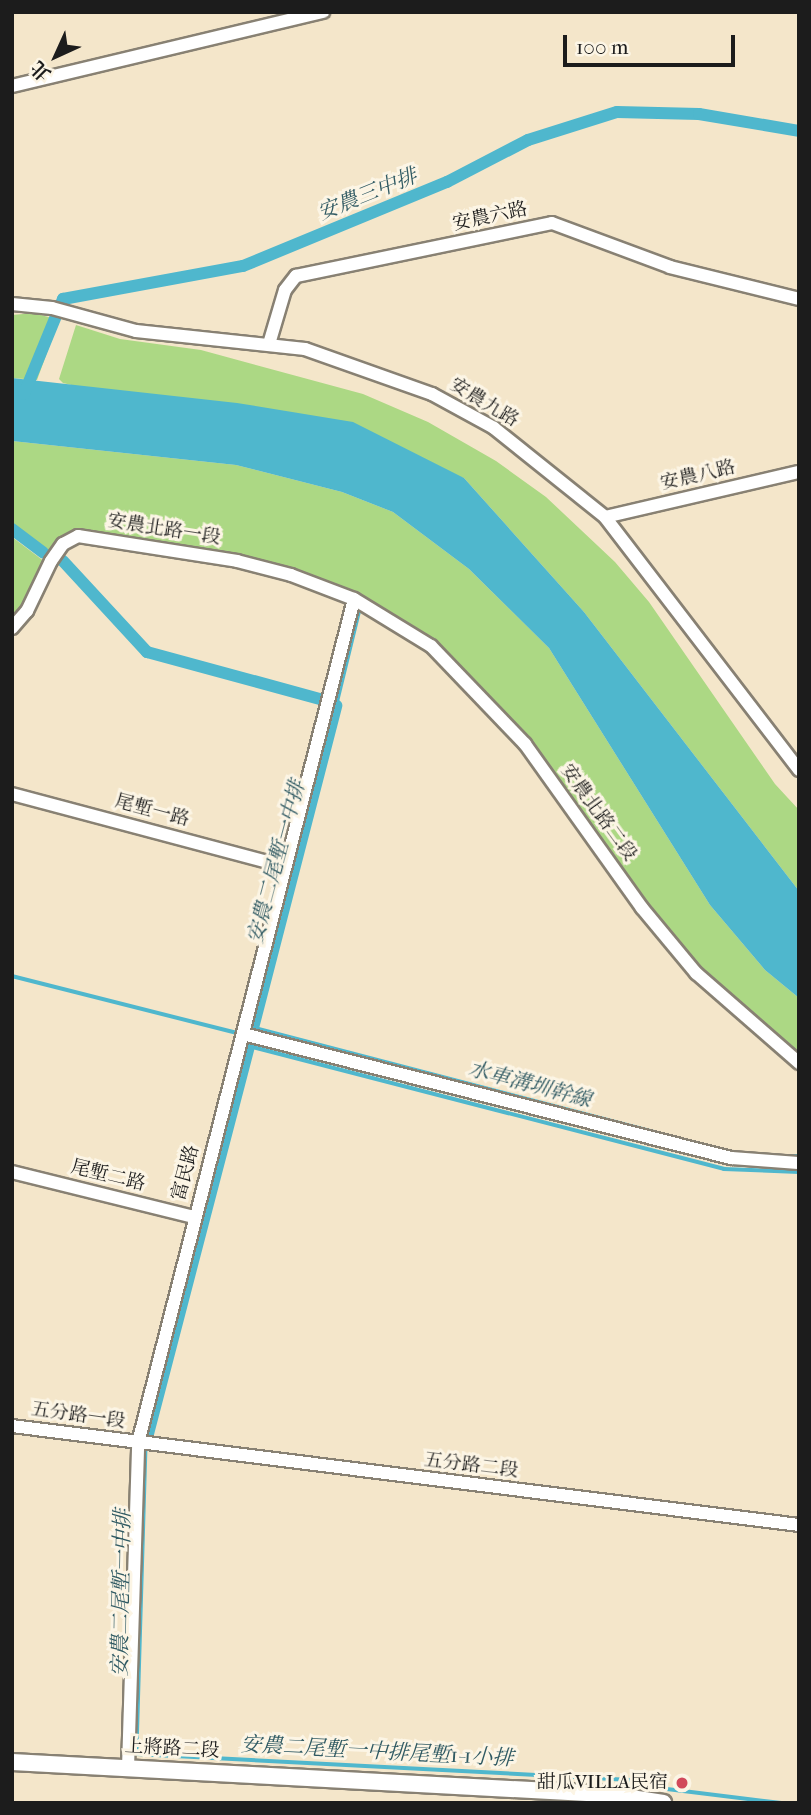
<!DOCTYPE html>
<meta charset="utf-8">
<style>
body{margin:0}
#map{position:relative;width:811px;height:1815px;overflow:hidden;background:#f4e6ca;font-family:"IM FELL French Canon","Noto Serif TC",serif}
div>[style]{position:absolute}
.green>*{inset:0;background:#acd884}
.water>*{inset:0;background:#4fb7cd}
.stream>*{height:3.5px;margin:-1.75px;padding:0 1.75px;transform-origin:1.75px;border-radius:1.75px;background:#4fb7cd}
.canal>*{height:12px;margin:-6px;padding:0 6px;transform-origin:6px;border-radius:6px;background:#4fb7cd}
.roads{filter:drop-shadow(2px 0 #888173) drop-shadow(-2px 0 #888173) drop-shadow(0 2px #888173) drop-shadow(0 -2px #888173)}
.minor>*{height:12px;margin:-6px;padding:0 6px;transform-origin:6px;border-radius:6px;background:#fff}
.major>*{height:16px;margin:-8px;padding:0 8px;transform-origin:8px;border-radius:8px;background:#fff}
.dots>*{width:19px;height:19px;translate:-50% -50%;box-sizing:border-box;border:4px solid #fcf5e5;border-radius:50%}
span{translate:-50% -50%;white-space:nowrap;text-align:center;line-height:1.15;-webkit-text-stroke:6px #fcf5e5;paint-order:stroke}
.street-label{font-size:19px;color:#1c1c1c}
.poi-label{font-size:19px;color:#1c1c1c}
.right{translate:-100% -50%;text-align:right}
.water-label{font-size:21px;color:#305a63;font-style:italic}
.frame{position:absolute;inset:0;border:14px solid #1c1c1c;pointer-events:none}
.north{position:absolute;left:21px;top:21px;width:70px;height:70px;-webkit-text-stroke:5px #fcf5e5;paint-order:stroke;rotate:225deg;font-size:19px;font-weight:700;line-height:28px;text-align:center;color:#1c1c1c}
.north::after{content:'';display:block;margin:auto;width:24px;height:32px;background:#1c1c1c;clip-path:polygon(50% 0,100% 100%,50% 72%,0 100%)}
.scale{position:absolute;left:563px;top:35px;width:172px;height:32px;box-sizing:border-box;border:4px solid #1c1c1c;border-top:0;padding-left:9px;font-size:21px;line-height:24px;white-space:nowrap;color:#1c1c1c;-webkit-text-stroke:5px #fcf5e5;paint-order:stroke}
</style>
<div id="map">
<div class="green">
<i style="clip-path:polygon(34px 313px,59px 320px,37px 380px,12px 378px,12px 315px)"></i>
<i style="clip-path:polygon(76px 325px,120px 339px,201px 350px,363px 394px,428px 422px,496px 461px,546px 497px,615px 562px,649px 602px,775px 784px,799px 810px,799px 891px,584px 612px,464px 478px,63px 383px,59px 379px)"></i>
<i style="clip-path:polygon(12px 441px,236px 465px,342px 492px,393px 512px,469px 569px,549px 648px,710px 905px,765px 970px,799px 998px,799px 1063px,696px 973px,525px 744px,431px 646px,354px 599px,291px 575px,78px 536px,55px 555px,12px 525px)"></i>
<i style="clip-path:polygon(12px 537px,49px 565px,12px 628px)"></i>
</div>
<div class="water">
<i style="clip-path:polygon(12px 378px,237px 403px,353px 422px,464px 478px,584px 612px,799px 891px,799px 998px,765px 970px,710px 905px,549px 648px,469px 569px,393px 512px,342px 492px,236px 465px,12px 441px)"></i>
</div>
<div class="stream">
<i style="left:336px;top:706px;width:97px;rotate:-76.3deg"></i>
<i style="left:12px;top:976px;width:229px;rotate:14.2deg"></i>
<i style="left:255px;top:1028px;width:411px;rotate:14.6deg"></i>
<i style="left:249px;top:1046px;width:491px;rotate:14.5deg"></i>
<i style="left:724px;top:1169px;width:75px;rotate:2.3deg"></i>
<i style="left:783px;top:1156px;width:16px"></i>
<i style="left:146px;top:1446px;width:308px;rotate:91.7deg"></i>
<i style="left:137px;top:1754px;width:494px;rotate:3deg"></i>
<i style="left:630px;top:1780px;width:22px;rotate:18deg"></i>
<i style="left:651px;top:1787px;width:131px;rotate:7deg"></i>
</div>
<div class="canal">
<i style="left:24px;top:394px;width:103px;rotate:-67.7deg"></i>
<i style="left:63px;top:299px;width:183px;rotate:-10.4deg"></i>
<i style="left:243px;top:266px;width:221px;rotate:-22.4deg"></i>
<i style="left:447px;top:182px;width:91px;rotate:-27.4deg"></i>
<i style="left:528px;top:140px;width:93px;rotate:-17.5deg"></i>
<i style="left:617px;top:112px;width:82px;rotate:1.4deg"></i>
<i style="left:699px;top:114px;width:101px;rotate:9.6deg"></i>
<i style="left:12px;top:529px;width:39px;rotate:37deg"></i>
<i style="left:63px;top:561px;width:124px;rotate:47.3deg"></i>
<i style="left:147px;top:652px;width:179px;rotate:15.2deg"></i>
<i style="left:253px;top:1028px;width:333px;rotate:-75.5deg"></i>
<i style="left:148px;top:1434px;width:401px;rotate:-75.4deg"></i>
</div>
<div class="roads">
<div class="minor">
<i style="left:12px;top:86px;width:320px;rotate:-13.4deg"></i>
<i style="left:12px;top:304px;width:40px;rotate:5.7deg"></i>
<i style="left:52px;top:308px;width:87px;rotate:15.3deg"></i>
<i style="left:136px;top:331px;width:170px;rotate:6.1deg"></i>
<i style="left:305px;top:349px;width:135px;rotate:19.5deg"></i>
<i style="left:432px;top:394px;width:71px;rotate:28.7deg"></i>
<i style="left:494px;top:428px;width:142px;rotate:38.7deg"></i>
<i style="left:605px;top:517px;width:319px;rotate:52.5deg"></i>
<i style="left:269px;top:344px;width:56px;rotate:-73.5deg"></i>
<i style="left:285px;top:290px;width:18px;rotate:-52deg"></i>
<i style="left:296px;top:276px;width:261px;rotate:-11.7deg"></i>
<i style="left:552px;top:223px;width:126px;rotate:20.4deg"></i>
<i style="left:670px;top:267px;width:133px;rotate:13.9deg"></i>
<i style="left:605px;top:517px;width:199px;rotate:-13.1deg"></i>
<i style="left:12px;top:628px;width:23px;rotate:-49deg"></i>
<i style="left:27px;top:611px;width:55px;rotate:-64.4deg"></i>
<i style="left:51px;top:561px;width:21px;rotate:-55deg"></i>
<i style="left:63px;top:544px;width:17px;rotate:-28deg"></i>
<i style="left:78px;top:536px;width:161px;rotate:8.9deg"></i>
<i style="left:237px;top:561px;width:56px;rotate:14.5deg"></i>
<i style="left:291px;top:575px;width:67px;rotate:20.9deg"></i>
<i style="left:354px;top:599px;width:90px;rotate:31.4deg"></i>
<i style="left:431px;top:646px;width:136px;rotate:46.2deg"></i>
<i style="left:525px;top:744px;width:201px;rotate:54.5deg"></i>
<i style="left:642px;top:908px;width:85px;rotate:50.3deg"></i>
<i style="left:696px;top:973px;width:137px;rotate:41.1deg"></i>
<i style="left:12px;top:794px;width:280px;rotate:14.9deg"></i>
<i style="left:243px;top:1034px;width:504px;rotate:14.26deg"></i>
<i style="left:731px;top:1158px;width:68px;rotate:4.2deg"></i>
<i style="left:12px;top:1172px;width:187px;rotate:13.9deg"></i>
<i style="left:12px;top:1426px;width:793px;rotate:7.17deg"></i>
<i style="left:128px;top:1768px;width:325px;rotate:-88.2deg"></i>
<i style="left:138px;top:1443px;width:871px;rotate:-75.64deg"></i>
</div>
<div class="major">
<i style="left:12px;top:1762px;width:594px;rotate:3.09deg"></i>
<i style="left:605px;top:1794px;width:59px;rotate:8.8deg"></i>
</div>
</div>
<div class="dots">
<i style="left:682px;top:1783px;background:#d1495b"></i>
</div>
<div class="street-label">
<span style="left:490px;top:217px;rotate:-12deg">安農六路</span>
<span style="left:484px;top:403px;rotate:31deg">安農九路</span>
<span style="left:698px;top:476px;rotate:-13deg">安農八路</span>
<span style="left:164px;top:530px;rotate:9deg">安農北路一段</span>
<span style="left:152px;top:811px;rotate:15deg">尾塹一路</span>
<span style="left:598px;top:813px;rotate:54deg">安農北路二段</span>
<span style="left:186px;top:1173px;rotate:-75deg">富民路</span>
<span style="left:108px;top:1176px;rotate:14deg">尾塹二路</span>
<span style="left:78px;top:1416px;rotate:8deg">五分路一段</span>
<span style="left:471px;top:1466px;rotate:7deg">五分路二段</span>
<span style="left:172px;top:1749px;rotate:3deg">上將路二段</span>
</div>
<div class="poi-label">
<span class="right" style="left:668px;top:1783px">甜瓜VILLA民宿</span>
</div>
<div class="water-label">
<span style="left:367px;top:194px;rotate:-22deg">安農三中排</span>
<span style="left:276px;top:862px;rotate:-75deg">安農二尾塹一中排</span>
<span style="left:530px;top:1084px;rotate:15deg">水車溝圳幹線</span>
<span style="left:121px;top:1593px;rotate:-89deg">安農二尾塹一中排</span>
<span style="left:377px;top:1751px;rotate:3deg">安農二尾塹一中排尾塹1-1小排</span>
</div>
<div class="frame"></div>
<div class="north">北</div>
<div class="scale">100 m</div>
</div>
